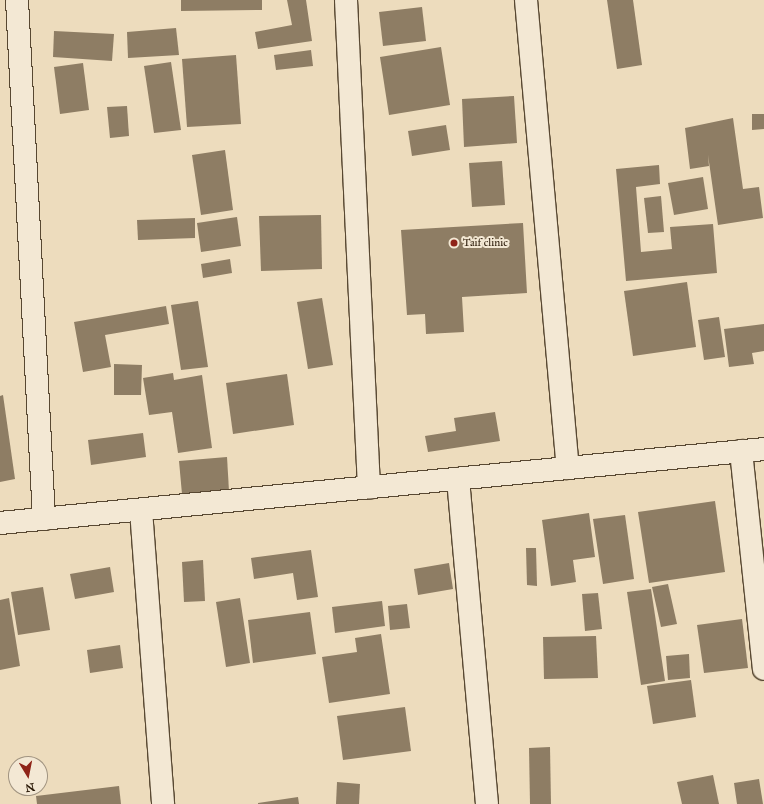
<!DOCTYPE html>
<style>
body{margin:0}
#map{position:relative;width:764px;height:804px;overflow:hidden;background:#eddcbd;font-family:"IM FELL Great Primer",serif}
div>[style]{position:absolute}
.building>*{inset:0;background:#8e7d64}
.roads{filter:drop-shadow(1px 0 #584832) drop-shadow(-1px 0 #584832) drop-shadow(0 1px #584832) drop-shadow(0 -1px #584832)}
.minor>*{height:22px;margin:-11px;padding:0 11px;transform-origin:11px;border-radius:11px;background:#f3e8d4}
.dots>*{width:11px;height:11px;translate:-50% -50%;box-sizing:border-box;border:2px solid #f3e8d4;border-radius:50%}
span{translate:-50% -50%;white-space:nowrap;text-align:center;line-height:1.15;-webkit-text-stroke:4px #f3e8d4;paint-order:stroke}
.poi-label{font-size:11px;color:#271604}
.left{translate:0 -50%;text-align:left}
.north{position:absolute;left:8px;top:756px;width:40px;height:40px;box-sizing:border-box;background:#f3e8d4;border:1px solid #a19481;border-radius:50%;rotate:170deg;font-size:11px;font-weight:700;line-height:16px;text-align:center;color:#271604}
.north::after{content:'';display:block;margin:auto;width:14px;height:18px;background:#8f2418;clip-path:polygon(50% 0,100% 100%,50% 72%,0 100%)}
</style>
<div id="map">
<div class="building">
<i style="clip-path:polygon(181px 0,262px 0,262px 10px,181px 11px)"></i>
<i style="clip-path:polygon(287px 0,306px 0,312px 41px,258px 49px,255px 32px,292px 25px)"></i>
<i style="clip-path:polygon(607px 0,633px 0,642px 65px,617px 69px)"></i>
<i style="clip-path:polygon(422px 7px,426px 41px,383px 46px,379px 12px)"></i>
<i style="clip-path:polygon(176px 28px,179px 55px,128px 58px,127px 32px)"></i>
<i style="clip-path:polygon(54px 31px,114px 34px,112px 61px,53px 57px)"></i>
<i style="clip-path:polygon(441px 47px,450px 105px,389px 115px,380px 57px)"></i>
<i style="clip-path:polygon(311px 50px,313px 66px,276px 70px,274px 55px)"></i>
<i style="clip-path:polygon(236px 55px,241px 124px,187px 127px,182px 59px)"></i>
<i style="clip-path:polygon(171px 62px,181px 130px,154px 133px,144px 66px)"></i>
<i style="clip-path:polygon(83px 63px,89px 110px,60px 114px,54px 67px)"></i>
<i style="clip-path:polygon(514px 96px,517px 143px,464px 147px,462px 99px)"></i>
<i style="clip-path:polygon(127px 106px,129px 136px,110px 138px,107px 107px)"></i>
<i style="clip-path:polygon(752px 114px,764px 114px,764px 129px,752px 130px)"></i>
<i style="clip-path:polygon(733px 118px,743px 189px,759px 187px,763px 218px,718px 225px,708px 155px,709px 166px,690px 169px,685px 128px)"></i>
<i style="clip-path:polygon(446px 125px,450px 150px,412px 156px,408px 131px)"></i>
<i style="clip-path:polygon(225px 150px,233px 210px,201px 215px,192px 155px)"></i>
<i style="clip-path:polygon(502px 161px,505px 205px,472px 207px,469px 163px)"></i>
<i style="clip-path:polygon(659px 165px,660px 184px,636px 187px,641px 252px,672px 249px,670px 227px,713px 224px,717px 273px,626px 281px,616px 169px)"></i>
<i style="clip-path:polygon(703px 177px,708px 209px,674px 215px,668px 183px)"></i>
<i style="clip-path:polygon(661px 196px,664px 232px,648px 233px,644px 198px)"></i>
<i style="clip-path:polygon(321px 215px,322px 269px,261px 271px,259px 216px)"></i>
<i style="clip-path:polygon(237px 217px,241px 246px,201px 252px,197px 223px)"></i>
<i style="clip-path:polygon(195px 218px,195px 238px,138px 240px,137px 220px)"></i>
<i style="clip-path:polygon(523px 223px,527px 293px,462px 297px,464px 332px,426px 334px,425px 314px,407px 315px,401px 230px)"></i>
<i style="clip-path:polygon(230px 259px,232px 273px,203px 278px,201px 264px)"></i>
<i style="clip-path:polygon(687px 282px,696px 347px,633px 356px,624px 291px)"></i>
<i style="clip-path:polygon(322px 298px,333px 365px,308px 369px,297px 302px)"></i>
<i style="clip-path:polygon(198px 301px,208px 367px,181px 370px,171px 305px)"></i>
<i style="clip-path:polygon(166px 306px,169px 324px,105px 335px,111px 367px,83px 372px,74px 322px)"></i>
<i style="clip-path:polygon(719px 317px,725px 357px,704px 360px,698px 320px)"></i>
<i style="clip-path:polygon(764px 324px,764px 351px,752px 353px,754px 364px,729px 367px,724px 329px)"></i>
<i style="clip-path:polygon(114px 364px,142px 365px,141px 395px,114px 395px)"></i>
<i style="clip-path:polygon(173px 373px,174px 380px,202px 375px,212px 448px,178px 453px,172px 412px,149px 415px,143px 378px)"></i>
<i style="clip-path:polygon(287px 374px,294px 425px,233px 434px,226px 383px)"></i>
<i style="clip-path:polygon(3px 395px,15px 479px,0 482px,0 396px)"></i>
<i style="clip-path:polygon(495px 412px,500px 441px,428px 452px,425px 436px,456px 431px,454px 418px)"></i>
<i style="clip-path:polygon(143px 433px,146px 457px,91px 465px,88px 440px)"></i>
<i style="clip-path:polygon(227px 457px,229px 491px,182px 494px,179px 461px)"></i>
<i style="clip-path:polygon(715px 501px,725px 572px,649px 583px,638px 512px)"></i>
<i style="clip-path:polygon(589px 513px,595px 557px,573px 560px,576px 582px,551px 586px,542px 520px)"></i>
<i style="clip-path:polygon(625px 515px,634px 579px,603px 584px,593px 519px)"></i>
<i style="clip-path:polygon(526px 548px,536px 548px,537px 586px,527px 585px)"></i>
<i style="clip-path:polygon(311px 550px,318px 597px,297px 600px,293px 573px,254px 579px,251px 558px)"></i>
<i style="clip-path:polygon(203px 560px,205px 601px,184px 602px,182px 562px)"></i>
<i style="clip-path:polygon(449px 563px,453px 589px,418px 595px,414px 569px)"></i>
<i style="clip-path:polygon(110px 567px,114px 592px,75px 599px,70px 574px)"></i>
<i style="clip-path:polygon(668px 584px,677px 624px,661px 627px,652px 587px)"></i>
<i style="clip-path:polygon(43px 587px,50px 630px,18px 635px,11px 592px)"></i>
<i style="clip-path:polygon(651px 589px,665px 681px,641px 685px,627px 592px)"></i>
<i style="clip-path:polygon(598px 593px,602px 629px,585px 631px,582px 594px)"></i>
<i style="clip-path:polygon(9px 598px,20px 666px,0 670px,0 600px)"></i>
<i style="clip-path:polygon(240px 598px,250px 663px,226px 667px,216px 602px)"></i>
<i style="clip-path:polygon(382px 601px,385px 626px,335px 633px,332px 607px)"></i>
<i style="clip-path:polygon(407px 604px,410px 628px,390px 630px,388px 606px)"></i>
<i style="clip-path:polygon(310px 612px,316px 654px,253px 663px,248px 620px)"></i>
<i style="clip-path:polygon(742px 619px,748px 668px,704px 673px,697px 625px)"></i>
<i style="clip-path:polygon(381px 634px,390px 694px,329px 703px,322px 657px,357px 652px,355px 638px)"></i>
<i style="clip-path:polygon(596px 636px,598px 678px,544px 679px,543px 637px)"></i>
<i style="clip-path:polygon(120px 645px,123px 668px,90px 673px,87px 650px)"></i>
<i style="clip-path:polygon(689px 654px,690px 678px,668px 680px,666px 656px)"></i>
<i style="clip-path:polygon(691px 680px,696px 717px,653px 724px,647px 686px)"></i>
<i style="clip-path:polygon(405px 707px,411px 751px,343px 760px,337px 716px)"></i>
<i style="clip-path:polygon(550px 747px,551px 804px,530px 804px,529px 748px)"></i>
<i style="clip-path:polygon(713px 775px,719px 804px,682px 804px,677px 782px)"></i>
<i style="clip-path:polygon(759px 779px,763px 804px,737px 804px,734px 783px)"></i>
<i style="clip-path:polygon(337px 782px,360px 784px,359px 804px,336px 804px)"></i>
<i style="clip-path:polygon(119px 786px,121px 804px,37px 804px,36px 796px)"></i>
<i style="clip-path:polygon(298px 797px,299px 804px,258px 804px,258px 803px)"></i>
</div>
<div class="roads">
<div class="minor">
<i style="left:17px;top:0;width:520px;rotate:87.02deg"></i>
<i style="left:346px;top:0;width:488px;rotate:87.3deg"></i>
<i style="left:526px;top:0;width:470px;rotate:84.9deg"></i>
<i style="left:741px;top:451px;width:219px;rotate:84deg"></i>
<i style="left:458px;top:479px;width:326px;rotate:84.9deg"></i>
<i style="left:141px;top:510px;width:295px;rotate:85.7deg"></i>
<i style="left:0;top:523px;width:768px;rotate:-5.53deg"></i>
</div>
</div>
<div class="dots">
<i style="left:454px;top:243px;background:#8f2418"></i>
</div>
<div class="poi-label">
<span class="left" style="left:463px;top:243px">Taif clinic</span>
</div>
<div class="north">N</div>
</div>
